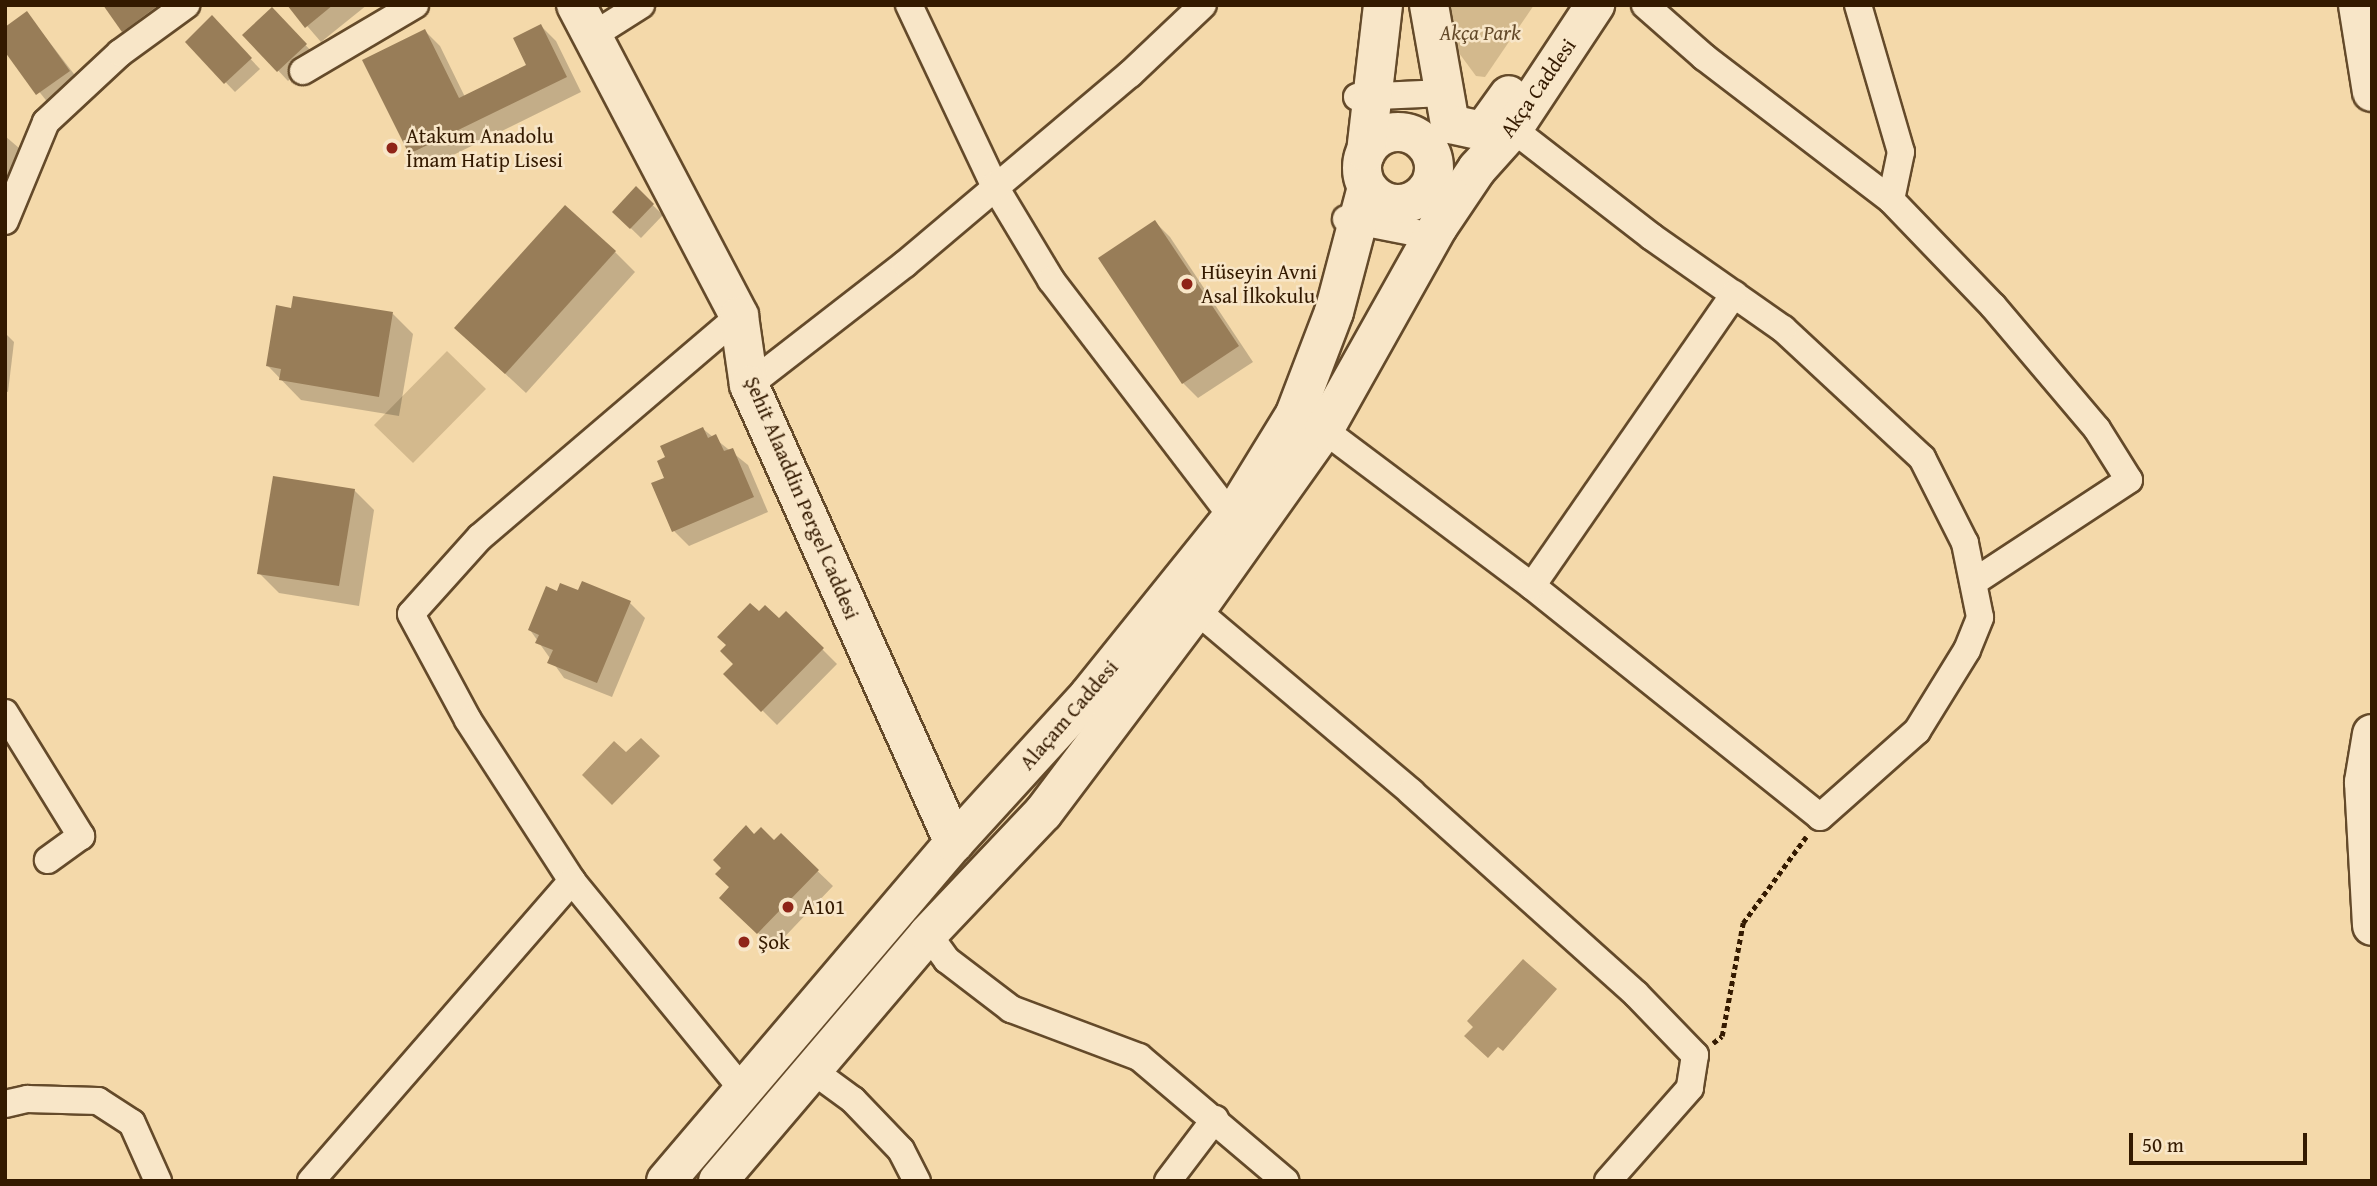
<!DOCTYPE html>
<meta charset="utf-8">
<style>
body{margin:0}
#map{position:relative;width:2377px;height:1186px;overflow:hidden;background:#f4d9aa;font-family:"Gentium Book Plus",serif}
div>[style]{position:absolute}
.green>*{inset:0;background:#d3b98d}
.water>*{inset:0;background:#b39870}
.shadow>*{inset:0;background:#0003}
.building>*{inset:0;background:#987d58}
.path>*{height:4.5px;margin-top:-2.25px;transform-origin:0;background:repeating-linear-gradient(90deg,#341a00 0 5px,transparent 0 8.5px)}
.roads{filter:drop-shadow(2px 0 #644a2a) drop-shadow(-2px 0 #644a2a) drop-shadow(0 2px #644a2a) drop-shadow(0 -2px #644a2a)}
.street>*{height:26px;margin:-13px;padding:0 13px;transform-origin:13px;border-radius:13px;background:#f8e6c8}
.secondary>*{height:38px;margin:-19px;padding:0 19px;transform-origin:19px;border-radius:19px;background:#f8e6c8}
.secondary>.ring{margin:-19px;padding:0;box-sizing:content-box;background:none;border:38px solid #f8e6c8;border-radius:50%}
.dots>*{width:19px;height:19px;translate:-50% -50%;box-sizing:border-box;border:4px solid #f8e6c8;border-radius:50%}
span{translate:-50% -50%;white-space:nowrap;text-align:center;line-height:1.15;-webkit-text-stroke:5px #f8e6c8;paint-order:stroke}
.park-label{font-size:21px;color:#644a2a;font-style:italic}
.street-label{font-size:21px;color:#341a00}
.poi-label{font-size:21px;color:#341a00}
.left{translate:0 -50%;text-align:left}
.frame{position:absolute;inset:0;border:7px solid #341a00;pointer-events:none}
.scale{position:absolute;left:2129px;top:1133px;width:178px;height:32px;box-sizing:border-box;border:4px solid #341a00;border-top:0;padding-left:9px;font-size:21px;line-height:24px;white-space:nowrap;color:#341a00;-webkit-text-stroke:5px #f8e6c8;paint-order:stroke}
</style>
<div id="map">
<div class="green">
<i style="clip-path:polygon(1439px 5px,1534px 5px,1485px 77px,1476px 76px,1456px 49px)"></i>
<i style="clip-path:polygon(447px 351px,486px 389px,413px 463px,374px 425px)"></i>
</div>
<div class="water">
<i style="clip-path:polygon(641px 738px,660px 756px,612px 805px,582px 775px,614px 741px,626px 752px)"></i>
<i style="clip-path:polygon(1523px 959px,1557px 989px,1503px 1051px,1498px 1047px,1488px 1058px,1464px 1036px,1473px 1027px,1467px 1021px)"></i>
</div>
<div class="shadow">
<i style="clip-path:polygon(105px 5px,157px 5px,170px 23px,138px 46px)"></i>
<i style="clip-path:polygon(289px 5px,367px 5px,321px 42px)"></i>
<i style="clip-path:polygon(272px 10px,315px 55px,288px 81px,245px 35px)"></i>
<i style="clip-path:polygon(27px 13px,84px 87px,53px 109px,5px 49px)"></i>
<i style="clip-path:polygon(212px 18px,260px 69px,235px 92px,187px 42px)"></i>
<i style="clip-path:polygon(541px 26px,556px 41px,581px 92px,425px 169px,410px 153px,425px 31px,440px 46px,465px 97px,528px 66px)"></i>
<i style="clip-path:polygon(5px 136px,19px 148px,5px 183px)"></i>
<i style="clip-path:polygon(636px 189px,663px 215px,641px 238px,614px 212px)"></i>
<i style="clip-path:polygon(1155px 222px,1170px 237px,1253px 362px,1198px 398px,1183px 383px)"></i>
<i style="clip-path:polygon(615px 252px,635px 272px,526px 393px,456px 328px)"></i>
<i style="clip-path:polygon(393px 314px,413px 334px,399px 416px,301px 400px,268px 366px)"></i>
<i style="clip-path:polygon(5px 333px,14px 342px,8px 392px,5px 391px)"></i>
<i style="clip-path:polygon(703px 429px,748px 465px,768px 512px,689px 546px,674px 531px,666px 478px)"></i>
<i style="clip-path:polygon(354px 490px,374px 510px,359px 606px,279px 593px,259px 573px)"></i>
<i style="clip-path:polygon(578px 592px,630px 603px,645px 618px,612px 697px,564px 678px,530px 630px,558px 593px)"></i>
<i style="clip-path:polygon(786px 613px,837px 664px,777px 725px,726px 674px,735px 664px,759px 614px,779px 620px)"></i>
<i style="clip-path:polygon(754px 836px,774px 843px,781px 836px,833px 886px,774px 948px,721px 898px,731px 887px)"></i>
</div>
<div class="building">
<i style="clip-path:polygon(103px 5px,154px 5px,156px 7px,122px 32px)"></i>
<i style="clip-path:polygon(287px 5px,333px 5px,305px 28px)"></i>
<i style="clip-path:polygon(272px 7px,307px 44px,277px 72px,242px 35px)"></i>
<i style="clip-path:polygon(27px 11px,70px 71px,36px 95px,5px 52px,5px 27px)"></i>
<i style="clip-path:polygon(212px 15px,252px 58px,224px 84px,185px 42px)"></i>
<i style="clip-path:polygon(541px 24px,567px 77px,409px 154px,362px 60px,425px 29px,459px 98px,526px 65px,513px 38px)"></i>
<i style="clip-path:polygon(636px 186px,654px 204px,630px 229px,612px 212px)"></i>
<i style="clip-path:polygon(565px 205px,616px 251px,505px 374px,454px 328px)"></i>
<i style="clip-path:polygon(1155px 220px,1239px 346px,1182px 384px,1098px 258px)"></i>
<i style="clip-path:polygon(293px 296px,393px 312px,379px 397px,279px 380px,281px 369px,266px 366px,276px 305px,291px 308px)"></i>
<i style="clip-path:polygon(703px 427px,708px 438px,716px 434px,724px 451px,733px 448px,754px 497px,672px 532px,651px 483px,664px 478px,657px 461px,665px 457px,660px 446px)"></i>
<i style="clip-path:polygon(273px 476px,355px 489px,339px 586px,257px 574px)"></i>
<i style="clip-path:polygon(582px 581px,631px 601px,597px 683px,547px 663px,553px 650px,535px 643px,539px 635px,528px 630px,546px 586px,557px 591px,560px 583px,578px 590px)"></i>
<i style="clip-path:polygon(750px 603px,759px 611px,765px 605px,779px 618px,786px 611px,824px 648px,761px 712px,723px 674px,733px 664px,720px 651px,726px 645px,717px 637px)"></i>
<i style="clip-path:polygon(746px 825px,754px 834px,761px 827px,774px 840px,781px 833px,819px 870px,757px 934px,719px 898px,729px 887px,715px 874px,721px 868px,713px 860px)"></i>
</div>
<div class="path">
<i style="left:1713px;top:1043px;width:11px;rotate:-38deg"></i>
<i style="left:1722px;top:1036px;width:115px;rotate:-79.5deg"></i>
<i style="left:1743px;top:923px;width:107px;rotate:-53.8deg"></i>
</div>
<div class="roads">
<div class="street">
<i style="left:909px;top:5px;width:199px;rotate:64.7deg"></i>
<i style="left:994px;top:185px;width:111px;rotate:59deg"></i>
<i style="left:1051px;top:280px;width:298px;rotate:52.6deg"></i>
<i style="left:1645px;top:5px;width:79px;rotate:41.4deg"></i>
<i style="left:1704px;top:57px;width:235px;rotate:37.4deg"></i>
<i style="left:1891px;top:200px;width:147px;rotate:46.1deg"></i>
<i style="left:1993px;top:306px;width:161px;rotate:49.8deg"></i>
<i style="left:2097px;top:429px;width:60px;rotate:57.9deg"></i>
<i style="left:2129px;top:480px;width:186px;rotate:146.7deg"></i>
<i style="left:1858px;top:5px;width:153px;rotate:73.7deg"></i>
<i style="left:1901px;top:152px;width:49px;rotate:101.8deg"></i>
<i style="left:592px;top:36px;width:58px;rotate:-32.3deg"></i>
<i style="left:303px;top:71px;width:130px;rotate:-30.5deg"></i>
<i style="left:1357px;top:97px;width:87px;rotate:-2.6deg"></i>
<i style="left:1346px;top:219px;width:89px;rotate:11.1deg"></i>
<i style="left:5px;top:221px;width:107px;rotate:-67.5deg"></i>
<i style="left:46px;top:122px;width:101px;rotate:-43deg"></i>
<i style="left:120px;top:53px;width:82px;rotate:-36deg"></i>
<i style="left:739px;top:316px;width:340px;rotate:139.5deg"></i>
<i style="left:480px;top:537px;width:103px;rotate:131.9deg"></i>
<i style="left:411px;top:614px;width:120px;rotate:61.7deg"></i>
<i style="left:468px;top:720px;width:192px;rotate:57.1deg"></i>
<i style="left:572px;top:881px;width:271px;rotate:50.7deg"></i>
<i style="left:749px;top:385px;width:197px;rotate:-37.8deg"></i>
<i style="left:905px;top:264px;width:294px;rotate:-40.2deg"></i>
<i style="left:1130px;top:74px;width:100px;rotate:-43.4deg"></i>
<i style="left:1324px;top:430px;width:260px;rotate:36.9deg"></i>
<i style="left:1532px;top:586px;width:369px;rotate:38.7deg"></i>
<i style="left:1820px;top:817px;width:130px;rotate:-41.6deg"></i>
<i style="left:1917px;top:731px;width:95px;rotate:-58.3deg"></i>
<i style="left:1967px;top:650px;width:35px;rotate:-68deg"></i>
<i style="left:1980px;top:617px;width:76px;rotate:-101.5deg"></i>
<i style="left:1965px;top:543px;width:95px;rotate:-116.8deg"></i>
<i style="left:1922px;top:458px;width:190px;rotate:-137.1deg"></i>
<i style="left:1783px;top:329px;width:160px;rotate:-144.9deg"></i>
<i style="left:1652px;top:237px;width:176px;rotate:-142.2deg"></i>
<i style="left:1532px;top:586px;width:355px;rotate:-55.3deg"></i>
<i style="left:1196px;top:610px;width:282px;rotate:40.2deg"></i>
<i style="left:1411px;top:792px;width:302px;rotate:41.9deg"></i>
<i style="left:1636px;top:994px;width:85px;rotate:46deg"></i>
<i style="left:1695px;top:1055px;width:33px;rotate:99deg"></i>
<i style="left:1690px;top:1088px;width:124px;rotate:131.4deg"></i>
<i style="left:5px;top:713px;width:145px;rotate:58.3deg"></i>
<i style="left:81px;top:836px;width:41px;rotate:144deg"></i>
<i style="left:928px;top:934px;width:32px;rotate:54deg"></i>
<i style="left:947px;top:960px;width:81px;rotate:37.4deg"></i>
<i style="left:1011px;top:1009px;width:137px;rotate:20.6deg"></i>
<i style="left:1139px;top:1057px;width:192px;rotate:40.3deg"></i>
<i style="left:812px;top:1070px;width:51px;rotate:36.2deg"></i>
<i style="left:853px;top:1100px;width:69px;rotate:46.2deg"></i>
<i style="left:901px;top:1150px;width:35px;rotate:63deg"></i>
<i style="left:5px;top:1104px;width:23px;rotate:-13deg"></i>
<i style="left:27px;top:1099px;width:71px;rotate:1.6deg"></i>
<i style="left:98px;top:1101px;width:40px;rotate:32.9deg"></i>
<i style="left:132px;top:1123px;width:64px;rotate:65.9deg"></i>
<i style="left:311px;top:1181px;width:398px;rotate:-49deg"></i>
<i style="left:1168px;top:1181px;width:78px;rotate:-52.8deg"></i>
</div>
<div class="secondary">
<i style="left:576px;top:5px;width:351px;rotate:62.3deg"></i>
<i style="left:739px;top:316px;width:70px;rotate:81.8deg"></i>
<i style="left:749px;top:385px;width:502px;rotate:65.89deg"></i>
<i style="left:1429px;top:5px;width:121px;rotate:80deg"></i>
<i style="left:2358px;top:5px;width:88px;rotate:80.9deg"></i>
<i style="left:1450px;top:124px;width:34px;rotate:12deg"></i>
<i style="left:1483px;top:131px;width:44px;rotate:-54.2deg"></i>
<i class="ring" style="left:1362px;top:132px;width:34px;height:34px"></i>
<i style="left:1366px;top:152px;width:148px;rotate:-83.4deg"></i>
<i style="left:2372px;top:734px;width:49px;rotate:99.5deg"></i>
<i style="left:2364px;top:782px;width:144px;rotate:86.8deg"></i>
<i style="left:666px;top:1181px;width:444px;rotate:-49.6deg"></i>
<i style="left:954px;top:843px;width:200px;rotate:-47.6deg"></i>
<i style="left:1089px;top:695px;width:228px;rotate:-51.2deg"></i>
<i style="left:1232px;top:517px;width:121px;rotate:-58.5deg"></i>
<i style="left:1295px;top:414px;width:109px;rotate:-69.1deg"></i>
<i style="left:1334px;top:312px;width:129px;rotate:-75.2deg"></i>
<i style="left:718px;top:1181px;width:324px;rotate:-49.6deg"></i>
<i style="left:928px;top:934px;width:167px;rotate:-46.5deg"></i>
<i style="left:1043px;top:813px;width:254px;rotate:-53deg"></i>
<i style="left:1196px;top:610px;width:221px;rotate:-54.6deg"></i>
<i style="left:1324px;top:430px;width:233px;rotate:-60.7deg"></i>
<i style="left:1438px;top:227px;width:70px;rotate:-56.1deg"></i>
<i style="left:1477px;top:169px;width:54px;rotate:-48deg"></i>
<i style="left:1513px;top:129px;width:149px;rotate:-56.5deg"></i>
</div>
</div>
<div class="dots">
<i style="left:392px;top:148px;background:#8f2418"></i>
<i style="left:1187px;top:284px;background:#8f2418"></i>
<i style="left:788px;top:907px;background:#8f2418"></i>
<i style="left:744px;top:942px;background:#8f2418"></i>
</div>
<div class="park-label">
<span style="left:1480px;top:33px">Akça Park</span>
</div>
<div class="street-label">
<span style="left:1538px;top:88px;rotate:-55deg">Akça Caddesi</span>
<span style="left:802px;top:498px;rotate:67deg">Şehit Alaaddin Pergel Caddesi</span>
<span style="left:1069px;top:715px;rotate:-49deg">Alaçam Caddesi</span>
</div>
<div class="poi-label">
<span class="left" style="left:406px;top:148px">Atakum Anadolu<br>İmam Hatip Lisesi</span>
<span class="left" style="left:1201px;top:284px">Hüseyin Avni<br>Asal İlkokulu</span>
<span class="left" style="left:802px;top:907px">A101</span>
<span class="left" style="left:758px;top:942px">Şok</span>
</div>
<div class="frame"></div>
<div class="scale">50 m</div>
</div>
